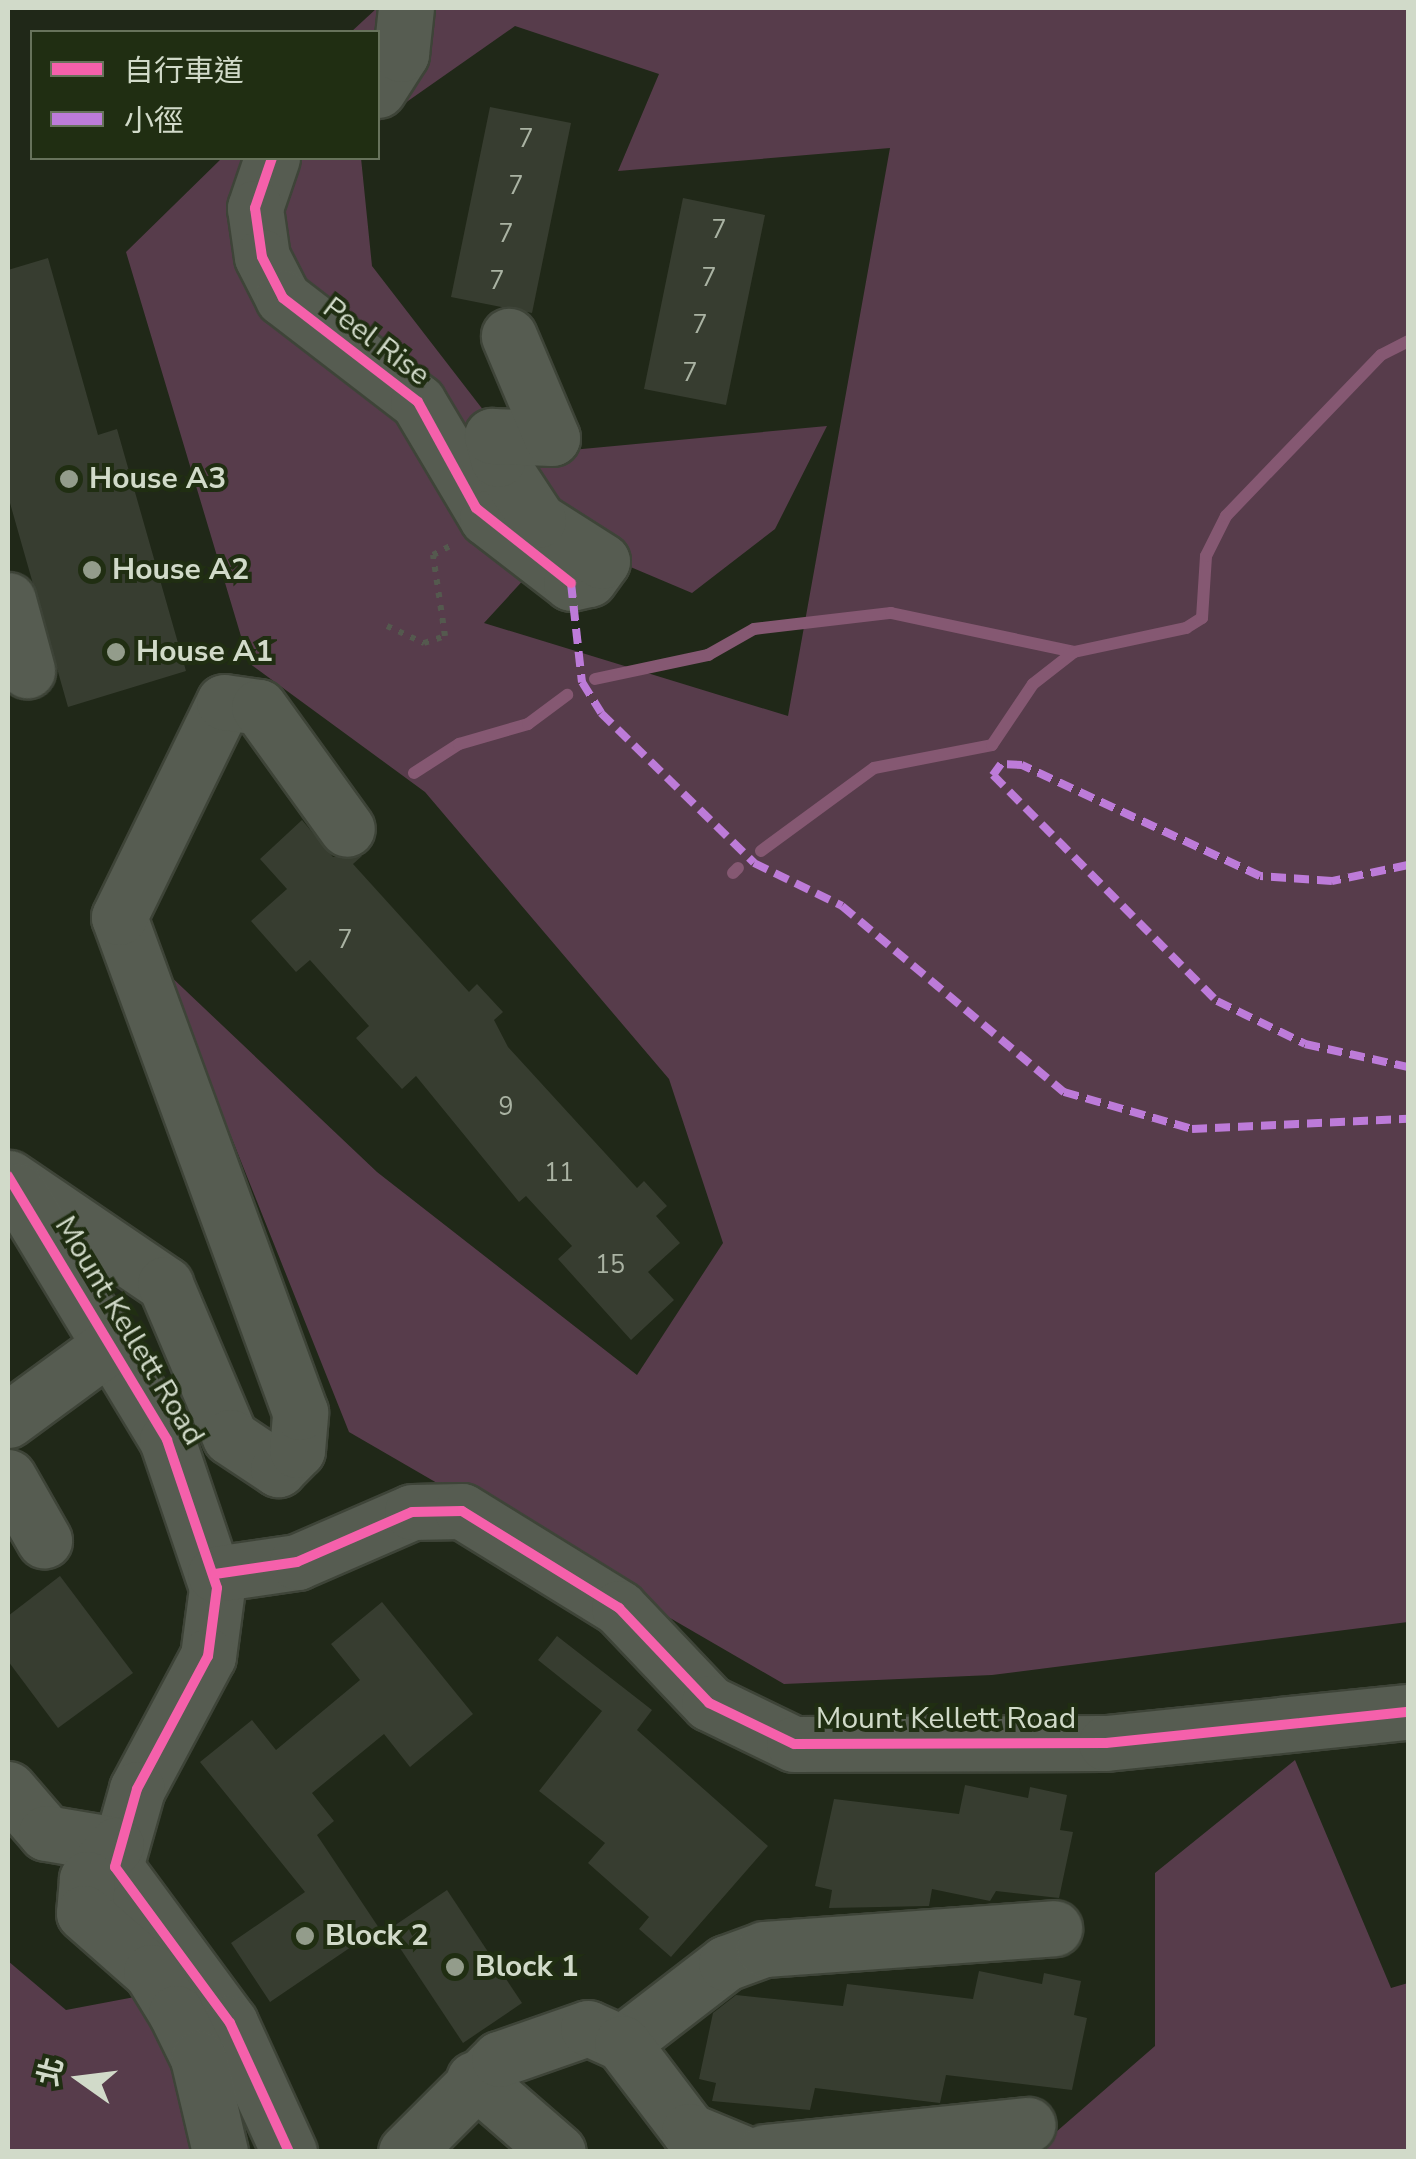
<!DOCTYPE html>
<meta charset="utf-8">
<style>
body{margin:0}
#map{position:relative;width:1416px;height:2159px;overflow:hidden;background:#202818;font-family:"Nunito Sans","Noto Sans TC",sans-serif}
div>[style]{position:absolute}
.green>*{inset:0;background:#573c4b}
.stream>*{height:12px;margin:-6px;padding:0 6px;transform-origin:6px;border-radius:6px;background:#855872}
.building>*{inset:0;background:#373d30}
.path>*{height:6px;margin-top:-3px;transform-origin:0;background:repeating-linear-gradient(90deg,#54594e 0 5px,transparent 0 13px)}
.roads{filter:drop-shadow(2px 0 #3e4438) drop-shadow(-2px 0 #3e4438) drop-shadow(0 2px #3e4438) drop-shadow(0 -2px #3e4438)}
.minor>*{height:55px;margin:-27.5px;padding:0 27.5px;transform-origin:27.5px;border-radius:27.5px;background:#565c51}
.quiet>*{height:8px;margin-top:-4px;transform-origin:0;background:repeating-linear-gradient(90deg,#bd7bd9 0 15px,transparent 0 23px)}
.cycleway>*{height:10px;margin:-5px;padding:0 5px;transform-origin:5px;border-radius:5px;background:#f560ab}
.dots>*{width:28px;height:28px;translate:-50% -50%;box-sizing:border-box;border:5px solid #202e12;border-radius:50%}
span{translate:-50% -50%;white-space:nowrap;text-align:center;line-height:1.15;-webkit-text-stroke:8px #202e12;paint-order:stroke}
.number-label{font-size:25px;color:#aab3a3}
.number-label span{-webkit-text-stroke-width:0}
.street-label{font-size:30px;color:#d1dac9}
.poi-label{font-size:30px;color:#d1dac9;font-weight:700}
.left{translate:0 -50%;text-align:left}
.frame{position:absolute;inset:0;border:10px solid #d1dac9;pointer-events:none}
.legend{position:absolute;left:30px;top:30px;width:350px;height:130px;box-sizing:border-box;background:#202e12;border:2px solid #67735b;margin:0;padding:12px 18px;list-style:none;font-size:30px;color:#d1dac9}
.legend li{display:flex;align-items:center;gap:20px;height:50px}
.legend b{width:50px;border:2px solid #67735b}
.north{position:absolute;left:30px;top:2029px;width:100px;height:100px;-webkit-text-stroke:8px #202e12;paint-order:stroke;rotate:284deg;font-size:28px;font-weight:700;line-height:40px;text-align:center;color:#d1dac9}
.north::after{content:'';display:block;margin:auto;width:35px;height:45px;background:#d1dac9;clip-path:polygon(50% 0,100% 100%,50% 72%,0 100%)}
</style>
<div id="map">
<div class="green">
<i style="clip-path:polygon(377px 8px,1408px 8px,1408px 1622px,992px 1675px,784px 1684px,349px 1432px,165px 971px,377px 1172px,637px 1375px,723px 1243px,669px 1079px,425px 792px,249px 663px,126px 252px,222px 158px,361px 158px,372px 266px,518px 455px,827px 426px,775px 529px,692px 593px,562px 538px,484px 623px,788px 716px,890px 148px,618px 171px,659px 74px,515px 26px,378px 122px,378px 32px,351px 32px)"></i>
<i style="clip-path:polygon(1295px 1760px,1391px 1988px,1408px 1983px,1408px 2151px,1033px 2152px,1155px 2046px,1155px 1873px)"></i>
<i style="clip-path:polygon(8px 1961px,66px 2010px,177px 1989px,194px 2151px,8px 2151px)"></i>
</div>
<div class="stream">
<i style="left:595px;top:679px;width:116px;rotate:-12deg"></i>
<i style="left:708px;top:655px;width:53px;rotate:-29.5deg"></i>
<i style="left:754px;top:629px;width:138px;rotate:-6.7deg"></i>
<i style="left:891px;top:613px;width:187px;rotate:12deg"></i>
<i style="left:1074px;top:652px;width:115px;rotate:-12.1deg"></i>
<i style="left:1186px;top:628px;width:19px;rotate:-32deg"></i>
<i style="left:1202px;top:618px;width:62px;rotate:-86.3deg"></i>
<i style="left:1206px;top:556px;width:45px;rotate:-63.4deg"></i>
<i style="left:1226px;top:516px;width:223px;rotate:-46.1deg"></i>
<i style="left:1381px;top:355px;width:30px;rotate:-27deg"></i>
<i style="left:414px;top:773px;width:54px;rotate:-32.8deg"></i>
<i style="left:459px;top:744px;width:72px;rotate:-16.2deg"></i>
<i style="left:528px;top:724px;width:49px;rotate:-36.6deg"></i>
<i style="left:761px;top:851px;width:140px;rotate:-36.3deg"></i>
<i style="left:874px;top:768px;width:120px;rotate:-11deg"></i>
<i style="left:992px;top:745px;width:73px;rotate:-56.1deg"></i>
<i style="left:1033px;top:684px;width:52px;rotate:-38deg"></i>
<i style="left:733px;top:873px;width:7px;rotate:-45deg"></i>
</div>
<div class="building">
<i style="clip-path:polygon(490px 107px,571px 123px,532px 313px,451px 297px)"></i>
<i style="clip-path:polygon(683px 198px,765px 215px,726px 405px,644px 389px)"></i>
<i style="clip-path:polygon(48px 258px,98px 435px,117px 429px,186px 671px,68px 707px,8px 496px,8px 270px)"></i>
<i style="clip-path:polygon(302px 820px,333px 857px,362px 856px,353px 864px,469px 992px,477px 984px,503px 1012px,494px 1020px,508px 1047px,637px 1188px,644px 1181px,667px 1206px,656px 1216px,680px 1243px,648px 1272px,674px 1300px,631px 1340px,558px 1259px,572px 1246px,526px 1196px,519px 1202px,416px 1076px,402px 1089px,356px 1038px,369px 1026px,310px 960px,296px 972px,251px 921px,287px 889px,260px 859px)"></i>
<i style="clip-path:polygon(60px 1576px,133px 1673px,58px 1728px,8px 1661px,8px 1616px)"></i>
<i style="clip-path:polygon(382px 1602px,473px 1714px,410px 1767px,384px 1734px,312px 1793px,334px 1821px,317px 1835px,379px 1928px,270px 2002px,231px 1943px,305px 1892px,200px 1762px,252px 1720px,276px 1750px,360px 1680px,331px 1644px)"></i>
<i style="clip-path:polygon(557px 1636px,652px 1710px,637px 1730px,768px 1846px,671px 1957px,639px 1929px,649px 1917px,588px 1863px,605px 1843px,539px 1791px,602px 1711px,538px 1660px)"></i>
<i style="clip-path:polygon(965px 1785px,1028px 1798px,1030px 1787px,1067px 1795px,1060px 1830px,1073px 1832px,1059px 1898px,996px 1891px,990px 1901px,932px 1889px,929px 1906px,829px 1908px,832px 1890px,815px 1886px,834px 1799px,959px 1814px)"></i>
<i style="clip-path:polygon(447px 1890px,522px 2003px,463px 2043px,388px 1930px)"></i>
<i style="clip-path:polygon(979px 1971px,1042px 1984px,1044px 1973px,1081px 1981px,1074px 2015px,1087px 2018px,1072px 2090px,946px 2075px,940px 2103px,815px 2088px,810px 2110px,712px 2101px,716px 2083px,699px 2079px,713px 2013px,736px 1995px,843px 2006px,847px 1984px,973px 1999px)"></i>
</div>
<div class="path">
<i style="left:387px;top:626px;width:41px;rotate:24.7deg"></i>
<i style="left:424px;top:643px;width:22px;rotate:-18deg"></i>
<i style="left:445px;top:636px;width:82px;rotate:-98.4deg"></i>
<i style="left:433px;top:555px;width:19px;rotate:-28deg"></i>
</div>
<div class="roads">
<div class="minor">
<i style="left:378px;top:90px;width:43px;rotate:-57.4deg"></i>
<i style="left:401px;top:54px;width:46px;rotate:-83.8deg"></i>
<i style="left:272px;top:158px;width:53px;rotate:108.8deg"></i>
<i style="left:255px;top:208px;width:49px;rotate:81.9deg"></i>
<i style="left:262px;top:257px;width:46px;rotate:62.9deg"></i>
<i style="left:283px;top:298px;width:170px;rotate:37.6deg"></i>
<i style="left:418px;top:402px;width:135px;rotate:59.3deg"></i>
<i style="left:487px;top:518px;width:106px;rotate:37.7deg"></i>
<i style="left:571px;top:583px;width:18px;rotate:-13deg"></i>
<i style="left:589px;top:579px;width:22px;rotate:-54deg"></i>
<i style="left:602px;top:561px;width:76px;rotate:-147.4deg"></i>
<i style="left:538px;top:520px;width:73px;rotate:-123.3deg"></i>
<i style="left:498px;top:459px;width:24px;rotate:-105deg"></i>
<i style="left:492px;top:436px;width:60px;rotate:1.9deg"></i>
<i style="left:552px;top:438px;width:111px;rotate:-112.9deg"></i>
<i style="left:8px;top:600px;width:73px;rotate:74.8deg"></i>
<i style="left:9px;top:1178px;width:189px;rotate:34.2deg"></i>
<i style="left:165px;top:1284px;width:166px;rotate:67deg"></i>
<i style="left:230px;top:1437px;width:58px;rotate:33.7deg"></i>
<i style="left:278px;top:1469px;width:27px;rotate:-45deg"></i>
<i style="left:297px;top:1450px;width:38px;rotate:-85deg"></i>
<i style="left:300px;top:1412px;width:527px;rotate:-110.09deg"></i>
<i style="left:119px;top:917px;width:239px;rotate:-64deg"></i>
<i style="left:224px;top:702px;width:35px;rotate:8deg"></i>
<i style="left:259px;top:707px;width:150px;rotate:54.2deg"></i>
<i style="left:17px;top:1191px;width:291px;rotate:58.9deg"></i>
<i style="left:167px;top:1440px;width:156px;rotate:71.3deg"></i>
<i style="left:217px;top:1588px;width:69px;rotate:97.5deg"></i>
<i style="left:208px;top:1656px;width:151px;rotate:118.1deg"></i>
<i style="left:137px;top:1789px;width:81px;rotate:105.8deg"></i>
<i style="left:115px;top:1867px;width:194px;rotate:53.6deg"></i>
<i style="left:230px;top:2023px;width:142px;rotate:65.4deg"></i>
<i style="left:8px;top:1420px;width:127px;rotate:-36.3deg"></i>
<i style="left:8px;top:1477px;width:73px;rotate:60.3deg"></i>
<i style="left:215px;top:1574px;width:83px;rotate:-8.3deg"></i>
<i style="left:297px;top:1562px;width:125px;rotate:-23.5deg"></i>
<i style="left:412px;top:1512px;width:50px;rotate:-1.1deg"></i>
<i style="left:462px;top:1511px;width:185px;rotate:31.7deg"></i>
<i style="left:619px;top:1608px;width:131px;rotate:46.5deg"></i>
<i style="left:709px;top:1703px;width:94px;rotate:25.8deg"></i>
<i style="left:794px;top:1744px;width:312px;rotate:-0.2deg"></i>
<i style="left:1106px;top:1743px;width:304px;rotate:-5.9deg"></i>
<i style="left:8px;top:1789px;width:58px;rotate:49.2deg"></i>
<i style="left:46px;top:1833px;width:71px;rotate:9.7deg"></i>
<i style="left:116px;top:1845px;width:45px;rotate:130.5deg"></i>
<i style="left:87px;top:1879px;width:34px;rotate:95deg"></i>
<i style="left:84px;top:1913px;width:89px;rotate:41.4deg"></i>
<i style="left:151px;top:1972px;width:48px;rotate:58.6deg"></i>
<i style="left:176px;top:2013px;width:50px;rotate:63.9deg"></i>
<i style="left:198px;top:2058px;width:97px;rotate:76.8deg"></i>
<i style="left:622px;top:2043px;width:131px;rotate:-37.6deg"></i>
<i style="left:726px;top:1963px;width:40px;rotate:-20.2deg"></i>
<i style="left:764px;top:1949px;width:291px;rotate:-4.1deg"></i>
<i style="left:474px;top:2079px;width:111px;rotate:41deg"></i>
<i style="left:406px;top:2152px;width:132px;rotate:-45deg"></i>
<i style="left:499px;top:2059px;width:94px;rotate:-19.2deg"></i>
<i style="left:588px;top:2028px;width:37px;rotate:24deg"></i>
<i style="left:622px;top:2043px;width:111px;rotate:52.7deg"></i>
<i style="left:689px;top:2131px;width:55px;rotate:22.4deg"></i>
<i style="left:765px;top:2152px;width:264px;rotate:-5.9deg"></i>
</div>
</div>
<div class="quiet">
<i style="left:571px;top:583px;width:100px;rotate:83.7deg"></i>
<i style="left:582px;top:682px;width:36px;rotate:58deg"></i>
<i style="left:601px;top:713px;width:214px;rotate:44.4deg"></i>
<i style="left:754px;top:863px;width:98px;rotate:26deg"></i>
<i style="left:842px;top:906px;width:290px;rotate:40deg"></i>
<i style="left:1064px;top:1092px;width:133px;rotate:16.1deg"></i>
<i style="left:1192px;top:1129px;width:216px;rotate:-2.7deg"></i>
<i style="left:1408px;top:865px;width:78px;rotate:168.1deg"></i>
<i style="left:1332px;top:881px;width:72px;rotate:-176deg"></i>
<i style="left:1260px;top:876px;width:263px;rotate:-155deg"></i>
<i style="left:1022px;top:765px;width:21px;rotate:-177deg"></i>
<i style="left:1001px;top:764px;width:14px;rotate:126deg"></i>
<i style="left:993px;top:775px;width:318px;rotate:45.3deg"></i>
<i style="left:1217px;top:1001px;width:98px;rotate:26deg"></i>
<i style="left:1305px;top:1044px;width:106px;rotate:12.6deg"></i>
</div>
<div class="cycleway">
<i style="left:272px;top:158px;width:53px;rotate:108.8deg"></i>
<i style="left:255px;top:208px;width:49px;rotate:81.9deg"></i>
<i style="left:262px;top:257px;width:46px;rotate:62.9deg"></i>
<i style="left:283px;top:298px;width:170px;rotate:37.6deg"></i>
<i style="left:418px;top:402px;width:121px;rotate:61.3deg"></i>
<i style="left:476px;top:508px;width:121px;rotate:38.3deg"></i>
<i style="left:8px;top:1176px;width:308px;rotate:58.9deg"></i>
<i style="left:167px;top:1440px;width:156px;rotate:71.3deg"></i>
<i style="left:217px;top:1588px;width:69px;rotate:97.5deg"></i>
<i style="left:208px;top:1656px;width:151px;rotate:118.1deg"></i>
<i style="left:137px;top:1789px;width:81px;rotate:105.8deg"></i>
<i style="left:115px;top:1867px;width:194px;rotate:53.6deg"></i>
<i style="left:230px;top:2023px;width:142px;rotate:65.4deg"></i>
<i style="left:215px;top:1574px;width:83px;rotate:-8.3deg"></i>
<i style="left:297px;top:1562px;width:125px;rotate:-23.5deg"></i>
<i style="left:412px;top:1512px;width:50px;rotate:-1.1deg"></i>
<i style="left:462px;top:1511px;width:185px;rotate:31.7deg"></i>
<i style="left:619px;top:1608px;width:131px;rotate:46.5deg"></i>
<i style="left:709px;top:1703px;width:94px;rotate:25.8deg"></i>
<i style="left:794px;top:1744px;width:312px;rotate:-0.2deg"></i>
<i style="left:1106px;top:1743px;width:304px;rotate:-5.9deg"></i>
</div>
<div class="dots">
<i style="left:69px;top:479px;background:#939c8b"></i>
<i style="left:92px;top:570px;background:#939c8b"></i>
<i style="left:116px;top:652px;background:#939c8b"></i>
<i style="left:305px;top:1936px;background:#939c8b"></i>
<i style="left:455px;top:1967px;background:#939c8b"></i>
</div>
<div class="number-label">
<span style="left:526px;top:139px">7</span>
<span style="left:516px;top:186px">7</span>
<span style="left:719px;top:230px">7</span>
<span style="left:506px;top:234px">7</span>
<span style="left:709px;top:278px">7</span>
<span style="left:497px;top:281px">7</span>
<span style="left:700px;top:325px">7</span>
<span style="left:690px;top:373px">7</span>
<span style="left:345px;top:940px">7</span>
<span style="left:506px;top:1107px">9</span>
<span style="left:559px;top:1173px">11</span>
<span style="left:610px;top:1265px">15</span>
</div>
<div class="street-label">
<span style="left:376px;top:342px;rotate:37deg">Peel Rise</span>
<span style="left:129px;top:1331px;rotate:59deg">Mount Kellett Road</span>
<span style="left:946px;top:1719px">Mount Kellett Road</span>
</div>
<div class="poi-label">
<span class="left" style="left:89px;top:479px">House A3</span>
<span class="left" style="left:112px;top:570px">House A2</span>
<span class="left" style="left:136px;top:652px">House A1</span>
<span class="left" style="left:325px;top:1936px">Block 2</span>
<span class="left" style="left:475px;top:1967px">Block 1</span>
</div>
<div class="frame"></div>
<ul class="legend">
<li><b style="height:12px;background:#f560ab"></b>自行車道</li>
<li><b style="height:12px;background:#bd7bd9"></b>小徑</li>
</ul>
<div class="north">北</div>
</div>
